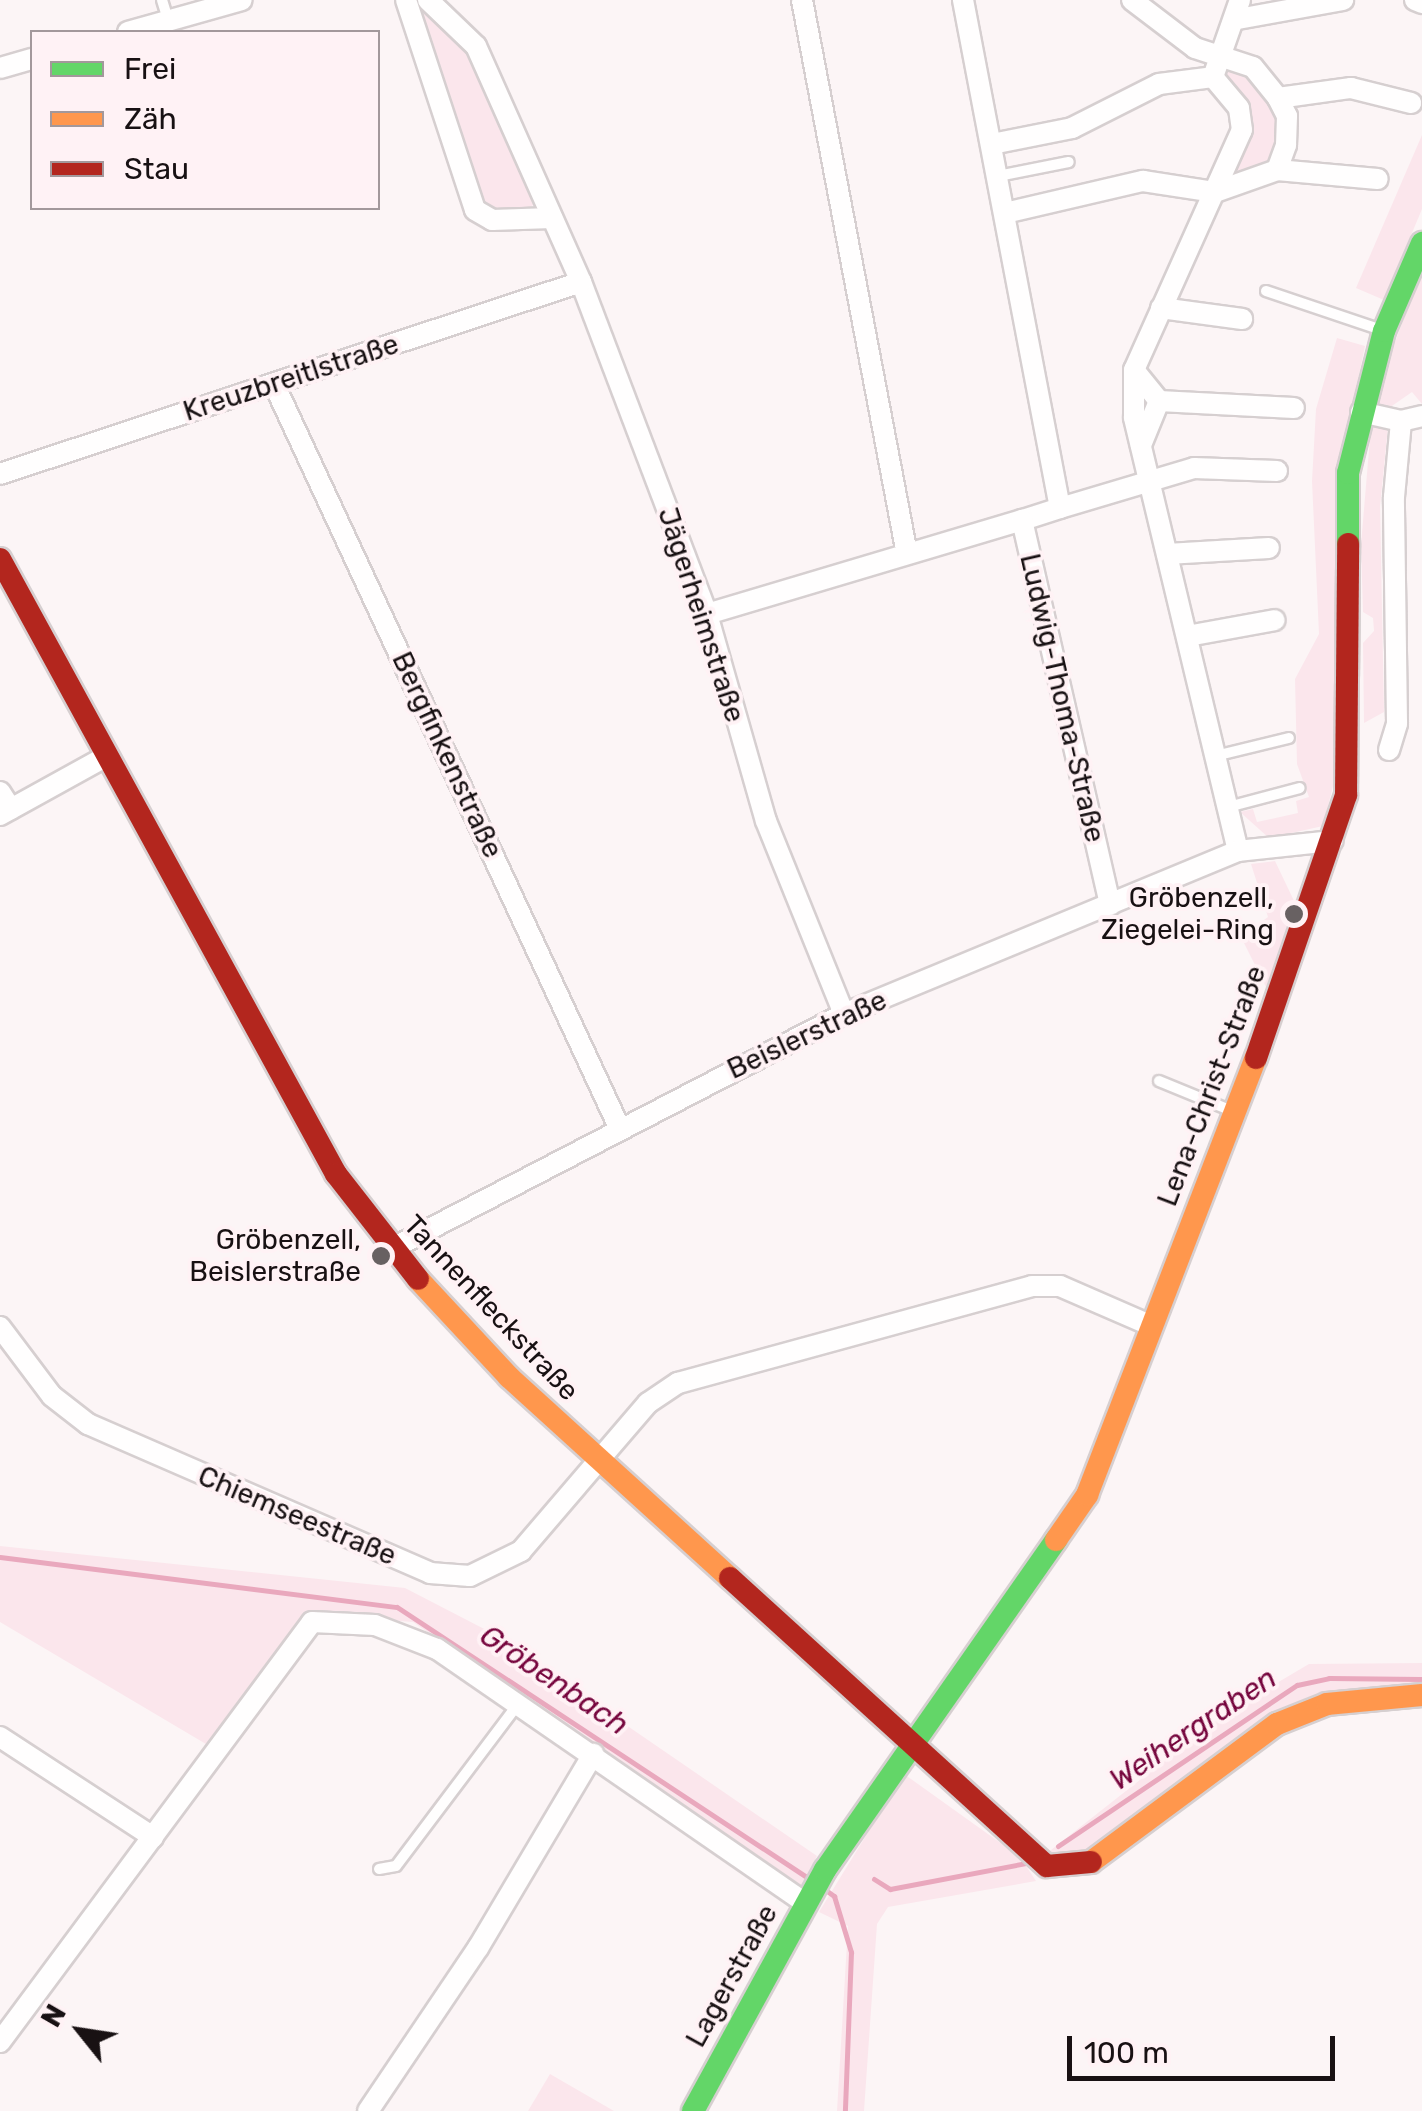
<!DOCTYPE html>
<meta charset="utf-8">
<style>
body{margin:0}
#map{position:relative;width:1422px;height:2111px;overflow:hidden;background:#fcf5f6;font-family:Rubik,sans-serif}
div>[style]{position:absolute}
.green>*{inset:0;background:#fbe6ec}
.stream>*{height:5px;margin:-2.5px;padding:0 2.5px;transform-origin:2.5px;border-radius:2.5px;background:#e9a8bd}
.roads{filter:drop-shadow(2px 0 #d6cfd0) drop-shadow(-2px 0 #d6cfd0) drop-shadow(0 2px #d6cfd0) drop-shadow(0 -2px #d6cfd0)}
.lane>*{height:10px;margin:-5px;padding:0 5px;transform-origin:5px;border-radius:5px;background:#fffefe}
.street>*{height:20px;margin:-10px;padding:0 10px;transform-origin:10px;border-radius:10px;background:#fffefe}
.fast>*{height:22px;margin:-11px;padding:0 11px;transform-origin:11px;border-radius:11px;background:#63d668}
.slow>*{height:22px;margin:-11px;padding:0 11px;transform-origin:11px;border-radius:11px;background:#ff974d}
.jam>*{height:22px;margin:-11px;padding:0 11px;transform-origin:11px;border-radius:11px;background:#b3261e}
.dots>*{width:28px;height:28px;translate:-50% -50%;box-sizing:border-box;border:5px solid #fff2f5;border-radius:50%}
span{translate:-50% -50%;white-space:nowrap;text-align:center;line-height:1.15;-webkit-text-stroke:8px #fff2f5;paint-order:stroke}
.street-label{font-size:28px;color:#181113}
.poi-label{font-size:28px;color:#181113}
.right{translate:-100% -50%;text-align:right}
.water-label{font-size:30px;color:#76053d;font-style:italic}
.legend{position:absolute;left:30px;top:30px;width:350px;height:180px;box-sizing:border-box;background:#fff2f5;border:2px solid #a3989b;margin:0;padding:12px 18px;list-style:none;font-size:30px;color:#181113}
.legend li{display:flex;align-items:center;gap:20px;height:50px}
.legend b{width:50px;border:2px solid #a3989b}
.north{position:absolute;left:30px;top:1981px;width:100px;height:100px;-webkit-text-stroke:8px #fff2f5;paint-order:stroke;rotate:300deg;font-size:28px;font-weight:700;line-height:40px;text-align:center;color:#181113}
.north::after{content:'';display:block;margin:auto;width:35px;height:45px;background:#181113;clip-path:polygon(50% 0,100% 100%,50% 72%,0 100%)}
.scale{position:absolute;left:1067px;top:2036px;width:268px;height:45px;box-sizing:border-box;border:5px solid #181113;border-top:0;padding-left:12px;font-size:30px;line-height:35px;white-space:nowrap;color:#181113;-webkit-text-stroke:8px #fff2f5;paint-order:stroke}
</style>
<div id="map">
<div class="green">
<i style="clip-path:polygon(407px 0,419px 0,468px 49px,537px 201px,527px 211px,493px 215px,477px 202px)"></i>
<i style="clip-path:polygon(1234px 65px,1284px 115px,1273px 169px,1220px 188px,1238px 157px,1235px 88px,1224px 72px)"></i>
<i style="clip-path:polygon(1422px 135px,1422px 209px,1384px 300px,1356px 288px)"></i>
<i style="clip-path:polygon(1422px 271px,1422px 404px,1412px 392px,1389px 408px,1381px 407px,1374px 397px)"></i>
<i style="clip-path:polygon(1337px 338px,1365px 346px,1339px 471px,1335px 778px,1323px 826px,1269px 838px,1240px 812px,1253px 809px,1257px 822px,1298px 813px,1296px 801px,1309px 797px,1297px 764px,1295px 679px,1319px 634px,1312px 481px,1316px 409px)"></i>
<i style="clip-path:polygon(1371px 426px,1388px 427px,1380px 506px,1384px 712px,1364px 723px,1363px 643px,1374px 631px,1373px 618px,1363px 612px,1361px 545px)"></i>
<i style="clip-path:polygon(1275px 861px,1296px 905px,1266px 987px,1241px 937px,1268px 917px,1251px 864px)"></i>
<i style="clip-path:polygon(0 1546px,405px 1588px,492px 1633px,817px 1856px,799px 1890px,413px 1622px,306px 1614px,211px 1747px,0 1622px)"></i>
<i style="clip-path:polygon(1422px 1663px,1422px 1690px,1308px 1703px,1102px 1852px,1046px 1854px,1221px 1716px,1309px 1664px)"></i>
<i style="clip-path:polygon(904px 1774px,1020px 1857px,1036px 1881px,888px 1907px,877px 1924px,864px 2111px,837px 2111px,848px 1926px,819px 1912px)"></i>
<i style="clip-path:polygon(550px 2074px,614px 2111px,528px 2111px)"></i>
</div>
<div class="stream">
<i style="left:0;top:1557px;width:400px;rotate:7.2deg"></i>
<i style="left:397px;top:1607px;width:494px;rotate:33.4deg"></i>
<i style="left:1058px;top:1846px;width:288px;rotate:-34deg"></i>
<i style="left:1297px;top:1685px;width:33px;rotate:-12deg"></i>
<i style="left:1329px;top:1678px;width:93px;rotate:0.6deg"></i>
<i style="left:874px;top:1879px;width:19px;rotate:32deg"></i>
<i style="left:890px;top:1889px;width:138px;rotate:-10.8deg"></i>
<i style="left:827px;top:1891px;width:9px;rotate:36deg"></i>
<i style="left:834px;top:1896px;width:59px;rotate:73.1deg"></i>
<i style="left:851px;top:1952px;width:159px;rotate:92.2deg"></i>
</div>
<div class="roads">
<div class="lane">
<i style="left:162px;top:0;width:21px;rotate:73deg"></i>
<i style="left:998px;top:176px;width:72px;rotate:-11.2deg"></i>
<i style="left:1266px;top:291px;width:119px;rotate:18.6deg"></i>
<i style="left:1215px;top:756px;width:76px;rotate:-13.7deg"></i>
<i style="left:1228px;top:807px;width:74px;rotate:-14.8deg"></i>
<i style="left:1159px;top:1081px;width:79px;rotate:22.3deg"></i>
<i style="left:379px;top:1869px;width:17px;rotate:-10deg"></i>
<i style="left:396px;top:1866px;width:203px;rotate:-53deg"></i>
</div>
<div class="street">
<i style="left:406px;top:0;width:221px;rotate:71.8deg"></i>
<i style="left:475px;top:210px;width:20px;rotate:30deg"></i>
<i style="left:492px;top:220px;width:60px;rotate:-1.9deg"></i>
<i style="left:428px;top:0;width:66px;rotate:43.8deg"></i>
<i style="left:476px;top:46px;width:258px;rotate:66deg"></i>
<i style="left:581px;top:282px;width:355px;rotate:69.2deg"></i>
<i style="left:707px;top:614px;width:215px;rotate:74.1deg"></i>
<i style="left:766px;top:821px;width:208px;rotate:68deg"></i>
<i style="left:802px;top:0;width:559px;rotate:79.27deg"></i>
<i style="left:963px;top:0;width:517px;rotate:79.19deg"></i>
<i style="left:1060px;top:508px;width:40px;rotate:162deg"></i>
<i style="left:1132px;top:0;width:79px;rotate:37.3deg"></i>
<i style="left:1195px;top:48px;width:61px;rotate:18.1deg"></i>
<i style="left:1253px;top:67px;width:40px;rotate:51deg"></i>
<i style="left:1278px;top:98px;width:74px;rotate:-7.8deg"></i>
<i style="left:1351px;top:88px;width:62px;rotate:14deg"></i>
<i style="left:1415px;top:0;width:8px;rotate:23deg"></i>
<i style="left:1238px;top:19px;width:107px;rotate:-10.3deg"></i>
<i style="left:128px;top:32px;width:118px;rotate:-15.7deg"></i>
<i style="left:0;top:68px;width:33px;rotate:-16deg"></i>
<i style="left:992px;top:144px;width:82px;rotate:-11.3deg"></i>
<i style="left:1072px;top:128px;width:97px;rotate:-26.8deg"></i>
<i style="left:1159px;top:84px;width:54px;rotate:-7.4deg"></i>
<i style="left:1277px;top:170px;width:27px;rotate:-70deg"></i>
<i style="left:1286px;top:145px;width:29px;rotate:-88deg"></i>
<i style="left:1287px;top:116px;width:20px;rotate:-117deg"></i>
<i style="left:1005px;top:213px;width:142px;rotate:-13.1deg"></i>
<i style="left:1143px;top:181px;width:73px;rotate:8.7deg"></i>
<i style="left:1215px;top:192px;width:66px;rotate:-19.5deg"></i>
<i style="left:1277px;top:170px;width:101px;rotate:5.1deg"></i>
<i style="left:1161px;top:308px;width:82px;rotate:7.7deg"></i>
<i style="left:1134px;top:370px;width:40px;rotate:51deg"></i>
<i style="left:1159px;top:401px;width:48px;rotate:112.2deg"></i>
<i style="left:274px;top:384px;width:819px;rotate:65.09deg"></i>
<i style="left:1159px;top:401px;width:135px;rotate:3deg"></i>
<i style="left:1361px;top:412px;width:41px;rotate:12.7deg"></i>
<i style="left:1401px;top:421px;width:22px;rotate:-13deg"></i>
<i style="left:0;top:474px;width:612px;rotate:-18.29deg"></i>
<i style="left:1060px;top:508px;width:140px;rotate:-16.6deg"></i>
<i style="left:1194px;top:468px;width:83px;rotate:2.1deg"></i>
<i style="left:1167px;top:554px;width:102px;rotate:-3.4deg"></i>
<i style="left:707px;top:614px;width:329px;rotate:-16.6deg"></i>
<i style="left:1022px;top:520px;width:395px;rotate:77.1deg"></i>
<i style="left:1187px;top:636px;width:89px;rotate:-10.3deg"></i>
<i style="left:1389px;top:750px;width:28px;rotate:-73deg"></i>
<i style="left:1397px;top:723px;width:226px;rotate:-90.8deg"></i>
<i style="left:1394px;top:497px;width:76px;rotate:-84.7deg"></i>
<i style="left:0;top:792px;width:20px;rotate:57deg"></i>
<i style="left:0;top:815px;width:122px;rotate:-28.9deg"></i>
<i style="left:1238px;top:851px;width:446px;rotate:-103.5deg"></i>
<i style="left:1134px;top:417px;width:47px;rotate:-90deg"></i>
<i style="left:1134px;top:370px;width:263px;rotate:-65.8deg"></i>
<i style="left:1242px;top:130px;width:22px;rotate:-98deg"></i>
<i style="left:1239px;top:108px;width:40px;rotate:-130deg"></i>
<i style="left:1213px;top:77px;width:82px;rotate:-70.7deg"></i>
<i style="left:391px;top:1249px;width:510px;rotate:-27.42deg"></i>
<i style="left:844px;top:1014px;width:426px;rotate:-22.5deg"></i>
<i style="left:1238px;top:851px;width:95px;rotate:-6.1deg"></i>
<i style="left:0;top:1327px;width:86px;rotate:53deg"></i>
<i style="left:52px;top:1396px;width:46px;rotate:37.9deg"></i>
<i style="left:88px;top:1424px;width:373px;rotate:23.5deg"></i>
<i style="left:430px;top:1573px;width:40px;rotate:4.3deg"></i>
<i style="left:470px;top:1576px;width:57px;rotate:-26.1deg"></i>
<i style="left:521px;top:1551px;width:195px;rotate:-49.4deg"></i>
<i style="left:648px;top:1403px;width:36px;rotate:-34deg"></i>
<i style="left:678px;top:1383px;width:367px;rotate:-15.3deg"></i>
<i style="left:1032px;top:1286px;width:28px"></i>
<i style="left:1060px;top:1286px;width:100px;rotate:23.5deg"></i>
<i style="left:0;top:1737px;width:183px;rotate:33.2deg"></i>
<i style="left:0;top:2042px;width:523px;rotate:-53.39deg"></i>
<i style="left:312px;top:1622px;width:63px;rotate:2.7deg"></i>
<i style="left:375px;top:1625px;width:66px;rotate:21.2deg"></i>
<i style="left:437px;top:1649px;width:449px;rotate:34.6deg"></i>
<i style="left:368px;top:2111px;width:197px;rotate:-56deg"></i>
<i style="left:478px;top:1948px;width:226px;rotate:-59.3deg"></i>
</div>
<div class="fast">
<i style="left:1348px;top:544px;width:71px;rotate:-90deg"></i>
<i style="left:1348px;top:473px;width:146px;rotate:-75.8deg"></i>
<i style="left:1384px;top:331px;width:96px;rotate:-66.6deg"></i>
<i style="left:693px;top:2111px;width:275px;rotate:-61.3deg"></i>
<i style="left:825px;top:1870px;width:403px;rotate:-55deg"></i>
</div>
<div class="slow">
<i style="left:418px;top:1279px;width:134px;rotate:47.1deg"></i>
<i style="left:509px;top:1377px;width:299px;rotate:42.3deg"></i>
<i style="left:1056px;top:1540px;width:55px;rotate:-55.4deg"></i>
<i style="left:1087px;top:1495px;width:469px;rotate:-68.9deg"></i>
<i style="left:1091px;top:1862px;width:232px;rotate:-36.6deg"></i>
<i style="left:1277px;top:1724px;width:54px;rotate:-21.8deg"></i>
<i style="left:1327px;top:1704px;width:95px;rotate:-5.4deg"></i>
</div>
<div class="jam">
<i style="left:0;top:559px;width:701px;rotate:61.35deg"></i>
<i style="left:336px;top:1174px;width:133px;rotate:52deg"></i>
<i style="left:1256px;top:1058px;width:278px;rotate:-71.1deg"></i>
<i style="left:1346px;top:795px;width:251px;rotate:-89.5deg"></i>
<i style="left:730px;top:1578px;width:428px;rotate:42.3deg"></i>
<i style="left:1047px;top:1866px;width:44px;rotate:-5.2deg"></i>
</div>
</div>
<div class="dots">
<i style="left:1294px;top:914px;background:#686162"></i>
<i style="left:381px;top:1256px;background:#686162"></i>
</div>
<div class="street-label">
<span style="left:291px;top:378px;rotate:-18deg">Kreuzbreitlstraße</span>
<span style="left:701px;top:615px;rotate:72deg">Jägerheimstraße</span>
<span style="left:1062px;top:698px;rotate:77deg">Ludwig-Thoma-Straße</span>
<span style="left:447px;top:755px;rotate:65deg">Bergfinkenstraße</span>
<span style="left:807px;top:1035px;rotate:-25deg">Beislerstraße</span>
<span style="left:1212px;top:1086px;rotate:-69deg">Lena-Christ-Straße</span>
<span style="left:491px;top:1308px;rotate:47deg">Tannenfleckstraße</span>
<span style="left:297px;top:1516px;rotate:23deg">Chiemseestraße</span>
<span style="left:732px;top:1976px;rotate:-61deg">Lagerstraße</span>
</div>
<div class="poi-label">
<span class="right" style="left:1274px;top:914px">Gröbenzell,<br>Ziegelei-Ring</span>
<span class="right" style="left:361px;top:1256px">Gröbenzell,<br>Beislerstraße</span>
</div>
<div class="water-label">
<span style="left:554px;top:1680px;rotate:34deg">Gröbenbach</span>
<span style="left:1193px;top:1729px;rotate:-34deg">Weihergraben</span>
</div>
<ul class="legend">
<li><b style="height:12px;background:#63d668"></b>Frei</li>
<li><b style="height:12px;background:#ff974d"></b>Zäh</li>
<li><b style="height:12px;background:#b3261e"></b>Stau</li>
</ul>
<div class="north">N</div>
<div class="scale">100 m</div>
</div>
